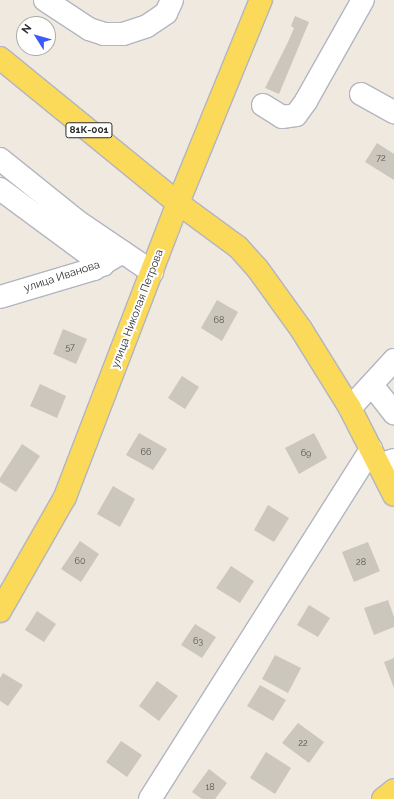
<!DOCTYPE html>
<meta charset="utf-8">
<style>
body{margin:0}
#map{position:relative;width:394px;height:799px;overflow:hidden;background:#efe9df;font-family:Raleway,sans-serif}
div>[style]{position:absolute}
.building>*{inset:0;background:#cbc7bd}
.roads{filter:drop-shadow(1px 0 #b3b5c1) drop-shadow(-1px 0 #b3b5c1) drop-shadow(0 1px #b3b5c1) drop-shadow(0 -1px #b3b5c1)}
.minor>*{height:22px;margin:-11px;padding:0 11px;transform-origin:11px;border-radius:11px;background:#fff}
.major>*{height:22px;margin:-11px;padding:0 11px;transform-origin:11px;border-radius:11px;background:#fbd959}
span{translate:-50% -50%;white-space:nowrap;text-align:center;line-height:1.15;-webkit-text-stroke:4px #fff;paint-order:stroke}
.number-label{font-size:9px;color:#545451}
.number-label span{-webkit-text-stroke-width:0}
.shield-label span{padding:1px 3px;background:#fff;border:1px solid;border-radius:3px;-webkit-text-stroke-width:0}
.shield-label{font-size:10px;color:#2d2d2d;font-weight:700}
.street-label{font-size:11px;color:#2d2d2d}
.north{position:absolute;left:16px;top:16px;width:40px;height:40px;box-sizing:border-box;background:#fff;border:1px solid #ababab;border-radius:50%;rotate:307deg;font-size:11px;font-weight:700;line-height:16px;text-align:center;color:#2d2d2d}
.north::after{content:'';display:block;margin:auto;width:14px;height:18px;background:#3c5bff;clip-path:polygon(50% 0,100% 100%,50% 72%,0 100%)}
</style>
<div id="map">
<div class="building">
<i style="clip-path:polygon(295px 16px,309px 22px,279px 94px,265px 88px,288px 42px,294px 28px,291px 26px)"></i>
<i style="clip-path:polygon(377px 143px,394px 154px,394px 180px,365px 162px)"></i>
<i style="clip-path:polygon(217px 300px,238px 312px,222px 341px,201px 328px)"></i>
<i style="clip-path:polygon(63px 329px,87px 339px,76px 364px,53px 354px)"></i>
<i style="clip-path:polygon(182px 376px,199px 387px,185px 409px,168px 398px)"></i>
<i style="clip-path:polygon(40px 384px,66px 396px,57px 418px,30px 406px)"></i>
<i style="clip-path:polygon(139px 433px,167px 449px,153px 470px,126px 455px)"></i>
<i style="clip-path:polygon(314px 433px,327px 458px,299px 474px,285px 448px)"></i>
<i style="clip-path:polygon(22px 444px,40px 456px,16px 492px,0 482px,0 478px)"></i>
<i style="clip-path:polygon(113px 486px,135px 499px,120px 527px,97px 514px)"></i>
<i style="clip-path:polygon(268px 505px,289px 518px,274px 542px,254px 530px)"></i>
<i style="clip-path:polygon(80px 541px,99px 554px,81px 582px,61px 569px)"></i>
<i style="clip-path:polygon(368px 542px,380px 571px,354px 582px,342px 552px)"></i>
<i style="clip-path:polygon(231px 566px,254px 581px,240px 603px,216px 588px)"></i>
<i style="clip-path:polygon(388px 600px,394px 617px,394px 627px,374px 635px,364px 608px)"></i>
<i style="clip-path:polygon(309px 605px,330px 618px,318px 637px,297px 625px)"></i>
<i style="clip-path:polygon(37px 611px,56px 624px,44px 642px,25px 630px)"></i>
<i style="clip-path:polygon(195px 624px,216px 637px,202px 658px,181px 645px)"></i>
<i style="clip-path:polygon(275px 655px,301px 668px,288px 693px,262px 679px)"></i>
<i style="clip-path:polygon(394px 658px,394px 688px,384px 662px)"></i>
<i style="clip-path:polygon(3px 673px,23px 685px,8px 706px,0 701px,0 678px)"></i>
<i style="clip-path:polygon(157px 681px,178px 696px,159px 721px,139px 706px)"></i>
<i style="clip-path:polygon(260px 685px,286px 700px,273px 721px,247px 706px)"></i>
<i style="clip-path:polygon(298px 723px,324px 742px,309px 763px,282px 743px)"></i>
<i style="clip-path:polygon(121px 741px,142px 755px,127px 777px,106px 762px)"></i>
<i style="clip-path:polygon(266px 752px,291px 768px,275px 794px,250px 778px)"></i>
<i style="clip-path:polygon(209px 769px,227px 783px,215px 799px,202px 799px,192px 792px)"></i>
</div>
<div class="roads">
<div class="minor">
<i style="left:45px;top:0;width:53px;rotate:33.4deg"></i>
<i style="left:89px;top:29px;width:16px;rotate:18deg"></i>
<i style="left:104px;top:34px;width:19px"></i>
<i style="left:123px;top:34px;width:25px;rotate:-18deg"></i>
<i style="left:147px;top:26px;width:23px;rotate:-34deg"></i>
<i style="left:166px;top:13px;width:14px;rotate:-65deg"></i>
<i style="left:361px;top:94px;width:38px;rotate:29deg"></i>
<i style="left:263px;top:105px;width:22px;rotate:32deg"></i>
<i style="left:282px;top:117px;width:14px;rotate:-8deg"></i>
<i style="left:296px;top:115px;width:17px;rotate:-54deg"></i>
<i style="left:306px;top:101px;width:116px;rotate:-60.6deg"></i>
<i style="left:0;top:159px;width:99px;rotate:38.8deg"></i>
<i style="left:77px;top:221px;width:91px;rotate:34.2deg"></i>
<i style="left:0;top:189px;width:128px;rotate:36.4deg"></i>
<i style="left:0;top:297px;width:98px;rotate:-16.6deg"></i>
<i style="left:94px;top:269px;width:33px;rotate:-31deg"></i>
<i style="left:372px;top:385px;width:36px;rotate:52deg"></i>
<i style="left:350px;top:408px;width:65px;rotate:-47.5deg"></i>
<i style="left:379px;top:465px;width:16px;rotate:-18deg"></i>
<i style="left:150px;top:799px;width:414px;rotate:-57.7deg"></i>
</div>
<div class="major">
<i style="left:0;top:58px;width:230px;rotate:39.2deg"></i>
<i style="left:178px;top:203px;width:74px;rotate:36.3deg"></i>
<i style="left:238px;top:247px;width:28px;rotate:48deg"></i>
<i style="left:257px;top:268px;width:75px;rotate:54.2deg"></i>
<i style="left:301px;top:329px;width:93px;rotate:58.2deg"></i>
<i style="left:350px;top:408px;width:97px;rotate:63.2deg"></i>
<i style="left:0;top:611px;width:131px;rotate:-60.3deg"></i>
<i style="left:65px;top:497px;width:315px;rotate:-69deg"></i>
<i style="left:178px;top:203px;width:219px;rotate:-67.8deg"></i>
<i style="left:383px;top:799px;width:14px;rotate:-39deg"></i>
</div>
</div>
<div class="number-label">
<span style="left:381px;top:158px">72</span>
<span style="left:219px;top:320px">68</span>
<span style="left:70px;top:347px">57</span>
<span style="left:146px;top:452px">66</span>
<span style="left:306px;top:453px">69</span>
<span style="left:80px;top:561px">60</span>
<span style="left:361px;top:562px">28</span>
<span style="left:198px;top:641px">63</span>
<span style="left:303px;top:743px">22</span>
<span style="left:210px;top:787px">18</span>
</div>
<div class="shield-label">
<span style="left:89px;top:130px">81К-001</span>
</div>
<div class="street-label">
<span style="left:62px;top:277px;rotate:-18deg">улица Иванова</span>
<span style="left:138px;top:309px;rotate:-69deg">улица Николая Петрова</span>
</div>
<div class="north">N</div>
</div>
